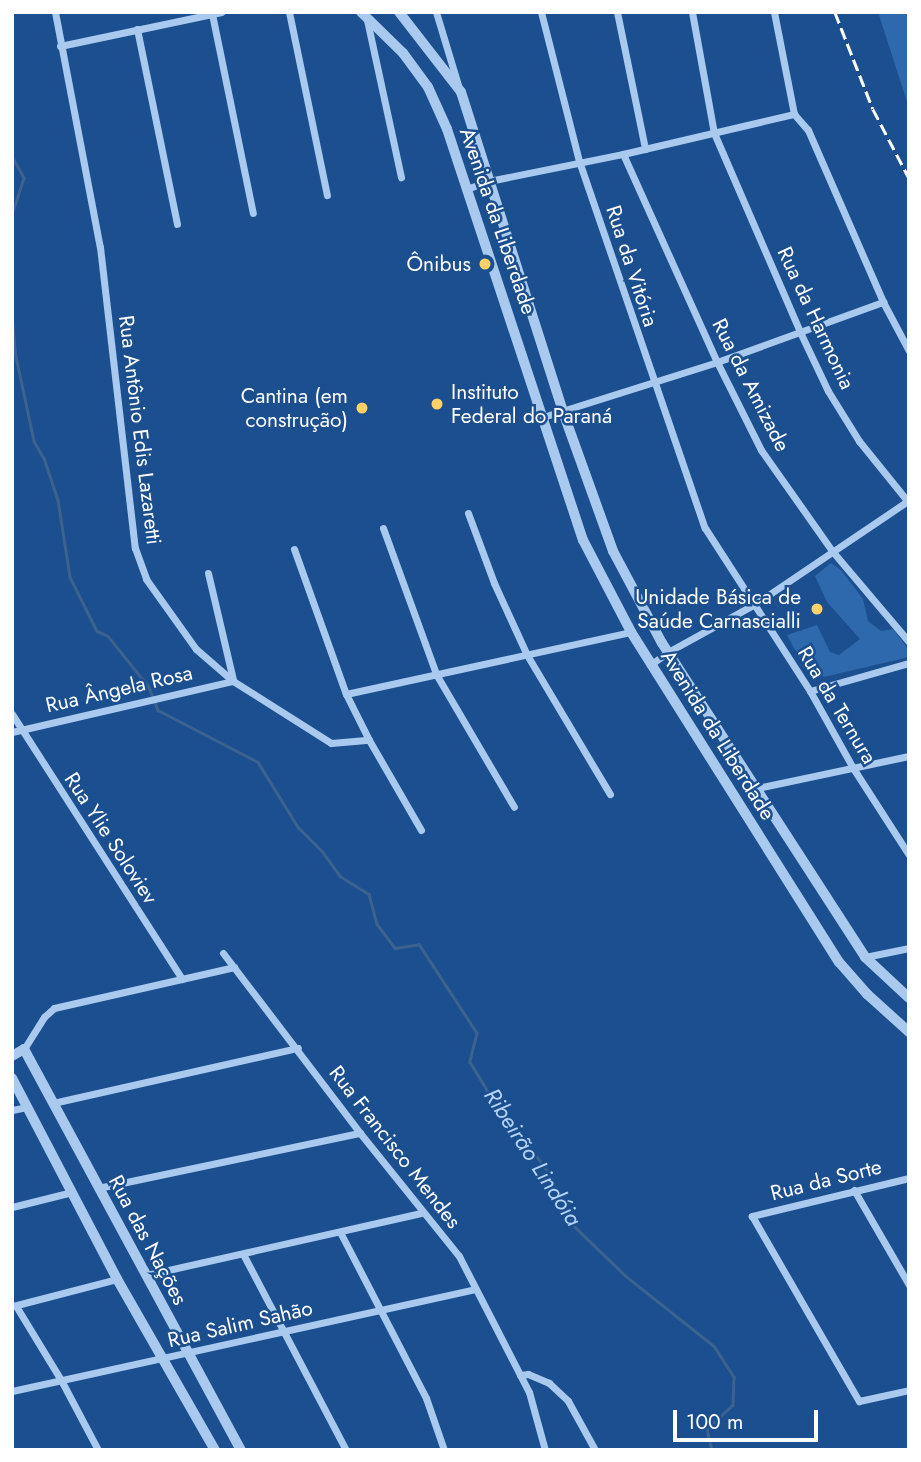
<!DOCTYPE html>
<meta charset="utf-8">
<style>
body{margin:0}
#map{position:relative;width:921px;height:1462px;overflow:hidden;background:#1b4f8f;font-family:Jost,sans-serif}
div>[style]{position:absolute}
.green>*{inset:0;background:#2e69ad}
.stream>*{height:2.5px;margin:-1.25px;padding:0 1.25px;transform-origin:1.25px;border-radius:1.25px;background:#3c6290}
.minor>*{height:7px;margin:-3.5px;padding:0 3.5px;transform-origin:3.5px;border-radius:3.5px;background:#a9c9ee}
.tertiary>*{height:10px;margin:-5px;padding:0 5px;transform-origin:5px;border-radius:5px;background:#a9c9ee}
.rail>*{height:2.5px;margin-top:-1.25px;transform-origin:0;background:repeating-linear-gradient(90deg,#fff 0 12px,transparent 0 17px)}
.dots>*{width:19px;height:19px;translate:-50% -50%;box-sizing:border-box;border:4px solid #1b4f8f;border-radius:50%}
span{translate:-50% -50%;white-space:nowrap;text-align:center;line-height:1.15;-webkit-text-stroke:5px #1b4f8f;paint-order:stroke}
.street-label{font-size:21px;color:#fff}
.poi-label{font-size:21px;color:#fff}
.right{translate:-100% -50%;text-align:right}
.left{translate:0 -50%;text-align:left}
.water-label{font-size:23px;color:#b5d3f5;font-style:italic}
.frame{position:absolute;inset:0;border:14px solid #fff;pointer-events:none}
.scale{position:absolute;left:673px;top:1410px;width:145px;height:32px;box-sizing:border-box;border:4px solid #fff;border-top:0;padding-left:9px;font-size:21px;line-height:24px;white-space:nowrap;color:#fff;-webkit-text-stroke:5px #1b4f8f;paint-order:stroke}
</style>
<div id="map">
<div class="green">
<i style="clip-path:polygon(878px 12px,909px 12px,909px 108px)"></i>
<i style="clip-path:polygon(831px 563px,841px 570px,863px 599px,868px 621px,881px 631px,893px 629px,909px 650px,909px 657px,824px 677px,800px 659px,787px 635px,817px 625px,830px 652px,839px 655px,860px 639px,827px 602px,815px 576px)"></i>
</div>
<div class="stream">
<i style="left:12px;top:156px;width:25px;rotate:61deg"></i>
<i style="left:24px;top:178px;width:38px;rotate:108deg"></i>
<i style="left:12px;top:314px;width:38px;rotate:85deg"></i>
<i style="left:15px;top:352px;width:91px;rotate:77.9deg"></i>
<i style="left:34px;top:441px;width:20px;rotate:60deg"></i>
<i style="left:44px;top:458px;width:44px;rotate:71.6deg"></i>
<i style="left:58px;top:500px;width:78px;rotate:81.1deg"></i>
<i style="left:70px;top:577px;width:60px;rotate:63.4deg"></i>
<i style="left:97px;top:631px;width:12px;rotate:24deg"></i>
<i style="left:108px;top:636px;width:65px;rotate:51.2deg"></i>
<i style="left:149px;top:687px;width:25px;rotate:69deg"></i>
<i style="left:158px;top:710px;width:113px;rotate:27.5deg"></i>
<i style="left:258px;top:762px;width:76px;rotate:58.4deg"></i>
<i style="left:298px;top:827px;width:34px;rotate:45deg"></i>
<i style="left:322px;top:851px;width:31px;rotate:54deg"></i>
<i style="left:340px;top:876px;width:34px;rotate:32deg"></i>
<i style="left:369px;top:894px;width:31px;rotate:75deg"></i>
<i style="left:377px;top:924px;width:30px;rotate:53deg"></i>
<i style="left:395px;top:948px;width:24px;rotate:-9deg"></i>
<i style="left:419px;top:944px;width:106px;rotate:56.9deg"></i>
<i style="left:477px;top:1033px;width:30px;rotate:104deg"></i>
<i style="left:470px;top:1062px;width:48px;rotate:58.6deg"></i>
<i style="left:495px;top:1103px;width:81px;rotate:52deg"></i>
<i style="left:545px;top:1167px;width:67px;rotate:63.4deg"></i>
<i style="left:575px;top:1227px;width:72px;rotate:43.9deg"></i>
<i style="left:627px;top:1277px;width:111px;rotate:38.4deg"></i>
<i style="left:714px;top:1346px;width:37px;rotate:57deg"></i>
<i style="left:734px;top:1377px;width:28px;rotate:92deg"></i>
<i style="left:733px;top:1405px;width:35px;rotate:137deg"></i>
<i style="left:707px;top:1429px;width:22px;rotate:77deg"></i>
</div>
<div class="minor">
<i style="left:55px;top:12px;width:239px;rotate:79.2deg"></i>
<i style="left:100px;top:247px;width:303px;rotate:83.4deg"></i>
<i style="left:135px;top:548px;width:33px;rotate:70deg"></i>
<i style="left:146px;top:579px;width:86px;rotate:54.5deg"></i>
<i style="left:196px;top:649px;width:49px;rotate:40.9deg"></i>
<i style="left:233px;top:681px;width:116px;rotate:32.3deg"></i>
<i style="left:331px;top:743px;width:38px;rotate:-5deg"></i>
<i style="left:289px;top:12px;width:187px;rotate:78.3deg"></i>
<i style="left:436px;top:12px;width:76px;rotate:73.2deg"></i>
<i style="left:541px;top:12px;width:154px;rotate:75.7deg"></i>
<i style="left:579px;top:161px;width:388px;rotate:71.1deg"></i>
<i style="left:705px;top:528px;width:194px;rotate:57.2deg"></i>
<i style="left:810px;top:691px;width:88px;rotate:60.8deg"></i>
<i style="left:853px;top:768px;width:103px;rotate:57.2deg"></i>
<i style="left:617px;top:12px;width:140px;rotate:78.4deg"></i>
<i style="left:692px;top:12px;width:123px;rotate:79.7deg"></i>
<i style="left:714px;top:133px;width:217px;rotate:66.6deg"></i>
<i style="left:800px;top:332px;width:65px;rotate:64.6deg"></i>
<i style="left:828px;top:391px;width:59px;rotate:58.2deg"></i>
<i style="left:859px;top:441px;width:80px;rotate:51.1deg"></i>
<i style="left:774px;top:12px;width:104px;rotate:78.9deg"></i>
<i style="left:794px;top:114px;width:21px;rotate:49deg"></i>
<i style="left:808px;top:130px;width:188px;rotate:66.4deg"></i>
<i style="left:883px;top:302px;width:55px;rotate:62deg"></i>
<i style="left:212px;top:14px;width:203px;rotate:78.4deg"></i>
<i style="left:367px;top:20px;width:161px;rotate:77.8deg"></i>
<i style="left:137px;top:29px;width:199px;rotate:78.4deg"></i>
<i style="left:60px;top:46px;width:165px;rotate:-11.9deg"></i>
<i style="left:623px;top:154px;width:228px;rotate:65.7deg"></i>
<i style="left:717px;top:362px;width:98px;rotate:63.4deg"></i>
<i style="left:761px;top:450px;width:125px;rotate:54.8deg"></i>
<i style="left:833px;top:552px;width:118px;rotate:49.8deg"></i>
<i style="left:469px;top:188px;width:21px;rotate:-19deg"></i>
<i style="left:489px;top:181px;width:137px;rotate:-11.4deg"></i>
<i style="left:623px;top:154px;width:176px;rotate:-13.2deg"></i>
<i style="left:543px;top:417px;width:182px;rotate:-17.5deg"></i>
<i style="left:717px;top:362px;width:177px;rotate:-19.9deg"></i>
<i style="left:468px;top:513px;width:75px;rotate:69.6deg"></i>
<i style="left:494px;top:583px;width:79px;rotate:65.4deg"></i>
<i style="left:527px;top:655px;width:162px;rotate:59.2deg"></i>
<i style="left:383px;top:528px;width:155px;rotate:70deg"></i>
<i style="left:436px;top:674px;width:154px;rotate:59.6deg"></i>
<i style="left:294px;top:549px;width:154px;rotate:70.3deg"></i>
<i style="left:346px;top:694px;width:51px;rotate:63.4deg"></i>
<i style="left:369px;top:740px;width:104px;rotate:60deg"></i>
<i style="left:208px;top:573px;width:110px;rotate:76.8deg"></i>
<i style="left:650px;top:665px;width:22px;rotate:-36deg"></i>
<i style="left:668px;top:652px;width:99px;rotate:-28.9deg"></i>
<i style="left:755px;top:604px;width:186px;rotate:-34deg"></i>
<i style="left:810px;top:691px;width:103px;rotate:-15.8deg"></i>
<i style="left:346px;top:694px;width:292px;rotate:-12.3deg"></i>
<i style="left:12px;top:714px;width:315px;rotate:57.3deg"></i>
<i style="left:12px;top:732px;width:227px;rotate:-13deg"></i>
<i style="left:757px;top:788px;width:155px;rotate:-11.9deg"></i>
<i style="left:223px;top:953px;width:226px;rotate:52.7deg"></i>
<i style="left:360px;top:1133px;width:158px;rotate:51.2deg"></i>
<i style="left:459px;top:1256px;width:153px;rotate:62.8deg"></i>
<i style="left:529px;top:1392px;width:60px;rotate:74.6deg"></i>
<i style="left:865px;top:957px;width:45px;rotate:-11.6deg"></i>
<i style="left:24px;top:1049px;width:38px;rotate:-58deg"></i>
<i style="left:44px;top:1017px;width:13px;rotate:-42deg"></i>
<i style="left:54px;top:1008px;width:185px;rotate:-12.8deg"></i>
<i style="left:53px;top:1103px;width:251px;rotate:-12.7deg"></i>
<i style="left:12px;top:1110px;width:15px;rotate:-11deg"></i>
<i style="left:909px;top:1178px;width:162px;rotate:166.4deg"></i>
<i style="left:752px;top:1216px;width:214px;rotate:60deg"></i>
<i style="left:859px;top:1401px;width:51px;rotate:-12.4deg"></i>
<i style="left:98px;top:1188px;width:268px;rotate:-11.9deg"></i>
<i style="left:854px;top:1190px;width:110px;rotate:59.9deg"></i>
<i style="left:12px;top:1207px;width:62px;rotate:-14deg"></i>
<i style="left:340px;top:1232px;width:187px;rotate:62.6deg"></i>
<i style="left:426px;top:1398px;width:55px;rotate:70.9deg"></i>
<i style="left:243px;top:1254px;width:221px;rotate:62.3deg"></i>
<i style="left:146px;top:1275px;width:283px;rotate:-12.7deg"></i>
<i style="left:13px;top:1306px;width:107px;rotate:-14.6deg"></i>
<i style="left:16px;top:1306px;width:87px;rotate:58.7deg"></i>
<i style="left:61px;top:1380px;width:79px;rotate:62.1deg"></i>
<i style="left:520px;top:1375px;width:8px;rotate:-7deg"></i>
<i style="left:528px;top:1374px;width:23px;rotate:23deg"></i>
<i style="left:549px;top:1383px;width:26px;rotate:43deg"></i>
<i style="left:568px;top:1401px;width:56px;rotate:61.1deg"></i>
<i style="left:12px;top:1391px;width:473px;rotate:-12.4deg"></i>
</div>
<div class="tertiary">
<i style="left:361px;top:12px;width:59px;rotate:44.3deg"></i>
<i style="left:403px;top:53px;width:42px;rotate:53.7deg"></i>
<i style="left:428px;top:87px;width:46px;rotate:65.7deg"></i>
<i style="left:447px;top:129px;width:433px;rotate:71.7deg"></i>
<i style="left:583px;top:540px;width:104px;rotate:62.4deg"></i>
<i style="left:631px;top:632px;width:390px;rotate:57.8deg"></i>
<i style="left:839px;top:962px;width:43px;rotate:48.8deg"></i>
<i style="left:867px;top:994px;width:57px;rotate:42.1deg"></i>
<i style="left:399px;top:12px;width:101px;rotate:52.2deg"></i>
<i style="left:461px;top:92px;width:336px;rotate:72.3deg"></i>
<i style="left:563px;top:412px;width:148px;rotate:70.2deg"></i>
<i style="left:613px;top:551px;width:104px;rotate:62deg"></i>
<i style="left:662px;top:643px;width:374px;rotate:57.1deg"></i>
<i style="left:865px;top:957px;width:60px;rotate:43deg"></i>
<i style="left:12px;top:1056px;width:14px;rotate:-30deg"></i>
<i style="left:24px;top:1049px;width:456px;rotate:61.6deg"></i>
<i style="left:12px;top:1078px;width:227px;rotate:62.4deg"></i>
<i style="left:117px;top:1279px;width:197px;rotate:60.2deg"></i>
</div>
<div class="rail">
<i style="left:835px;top:12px;width:104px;rotate:68.6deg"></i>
<i style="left:873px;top:109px;width:78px;rotate:62.4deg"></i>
</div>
<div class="dots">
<i style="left:485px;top:264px;background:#ffd166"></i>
<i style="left:437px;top:404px;background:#ffd166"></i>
<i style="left:362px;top:408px;background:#ffd166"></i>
<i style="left:817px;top:609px;background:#ffd166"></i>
</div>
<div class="street-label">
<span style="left:498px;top:221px;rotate:71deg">Avenida da Liberdade</span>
<span style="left:632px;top:266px;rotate:72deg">Rua da Vitória</span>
<span style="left:816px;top:318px;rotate:65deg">Rua da Harmonia</span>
<span style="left:751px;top:385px;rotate:63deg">Rua da Amizade</span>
<span style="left:140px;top:430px;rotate:83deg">Rua Antônio Edis Lazaretti</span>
<span style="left:119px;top:689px;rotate:-13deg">Rua Ângela Rosa</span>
<span style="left:837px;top:705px;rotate:59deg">Rua da Ternura</span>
<span style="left:718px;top:735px;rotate:58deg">Avenida da Liberdade</span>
<span style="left:111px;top:838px;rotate:57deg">Rua Ylie Soloviev</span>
<span style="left:395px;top:1147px;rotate:52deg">Rua Francisco Mendes</span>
<span style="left:826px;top:1180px;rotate:-14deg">Rua da Sorte</span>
<span style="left:148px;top:1240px;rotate:62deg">Rua das Nações</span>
<span style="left:240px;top:1324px;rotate:-13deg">Rua Salim Sahão</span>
</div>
<div class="poi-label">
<span class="right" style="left:471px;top:264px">Ônibus</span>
<span class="left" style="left:451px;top:404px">Instituto<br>Federal do Paraná</span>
<span class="right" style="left:348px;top:408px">Cantina (em<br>construção)</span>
<span class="right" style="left:801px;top:609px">Unidade Básica de<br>Saúde Carnascialli</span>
</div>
<div class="water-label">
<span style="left:533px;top:1157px;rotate:57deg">Ribeirão Lindóia</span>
</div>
<div class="frame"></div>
<div class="scale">100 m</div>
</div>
